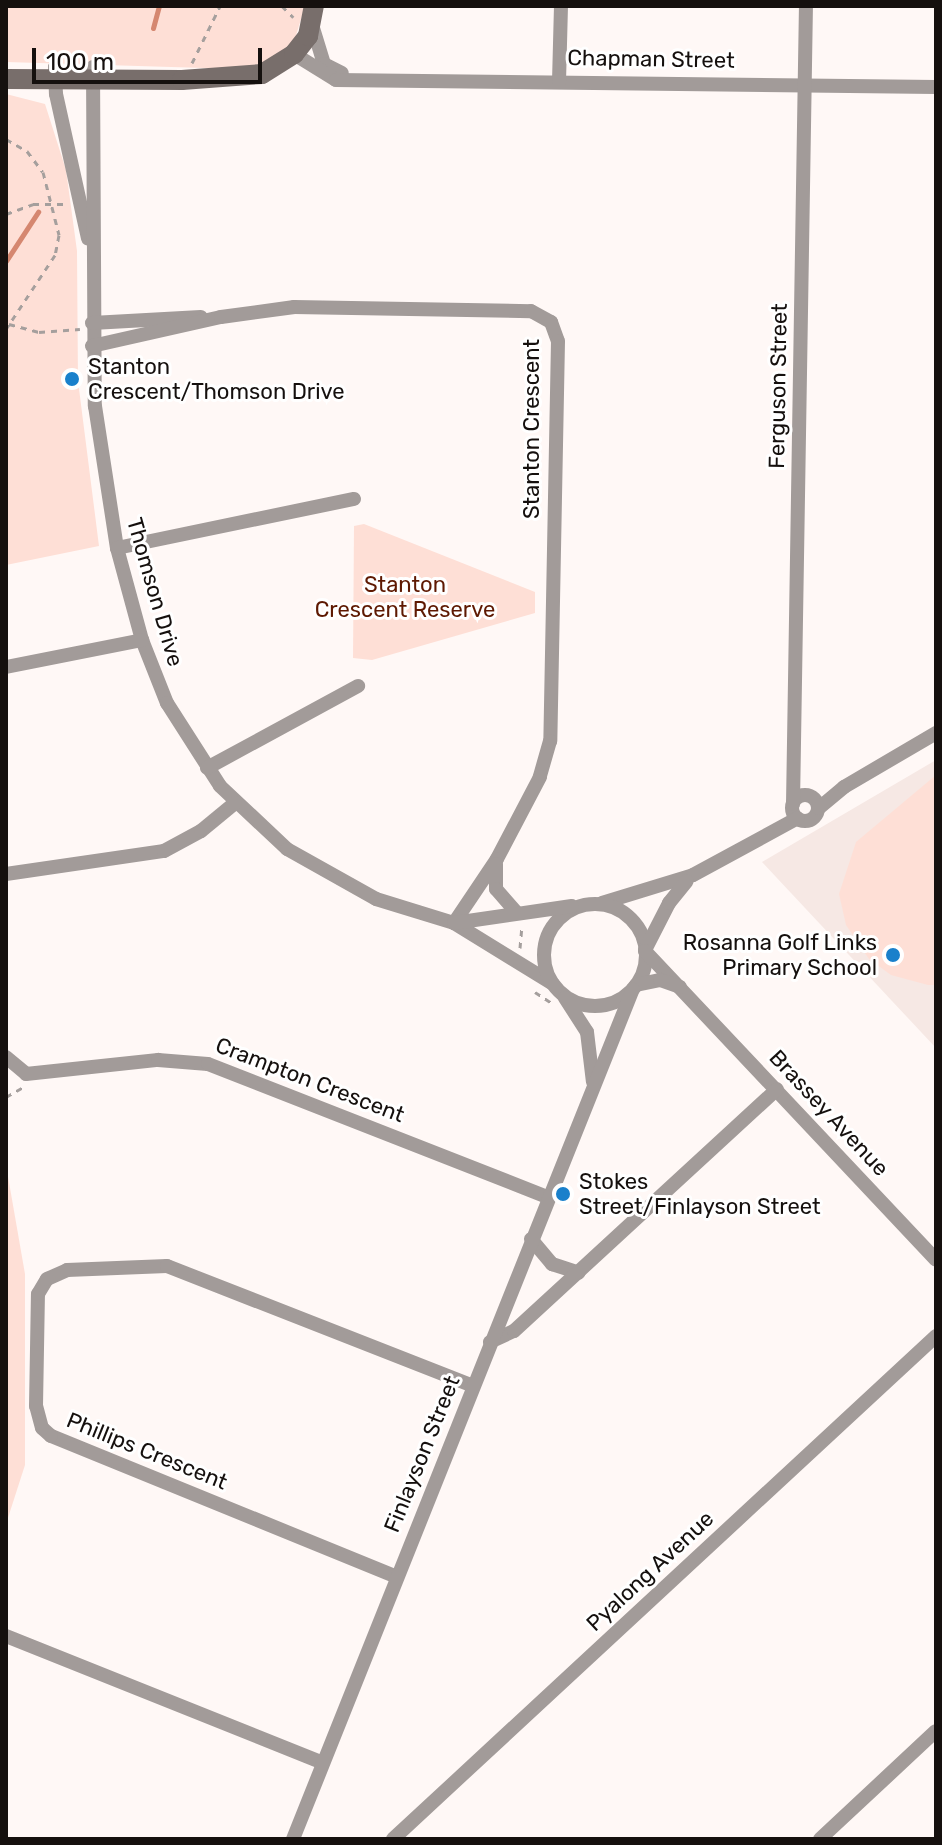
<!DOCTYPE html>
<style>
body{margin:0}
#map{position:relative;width:942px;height:1845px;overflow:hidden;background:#fff8f6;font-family:Rubik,sans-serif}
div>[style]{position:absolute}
.built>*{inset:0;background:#f6e8e4}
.green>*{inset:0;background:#fedfd6}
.stream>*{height:5px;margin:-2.5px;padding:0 2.5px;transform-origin:2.5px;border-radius:2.5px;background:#d58770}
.path>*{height:3px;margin-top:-1.5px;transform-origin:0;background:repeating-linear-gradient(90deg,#a59f9d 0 6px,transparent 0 12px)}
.street>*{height:14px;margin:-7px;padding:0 7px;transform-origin:7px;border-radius:7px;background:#a29b99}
.street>.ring{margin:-7px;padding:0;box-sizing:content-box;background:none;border:14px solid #a29b99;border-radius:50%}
.secondary>*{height:20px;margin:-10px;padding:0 10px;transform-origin:10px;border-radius:10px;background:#786e6b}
.dots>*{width:22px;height:22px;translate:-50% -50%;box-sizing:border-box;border:4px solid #fff;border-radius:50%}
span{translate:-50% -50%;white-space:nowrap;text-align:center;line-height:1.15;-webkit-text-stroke:6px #fff;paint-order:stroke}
.street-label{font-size:22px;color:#15100e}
.poi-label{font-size:22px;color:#15100e}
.left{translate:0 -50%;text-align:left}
.right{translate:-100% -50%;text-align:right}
.park-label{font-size:22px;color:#5e1902}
.frame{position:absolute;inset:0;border:8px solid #15100e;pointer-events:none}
.scale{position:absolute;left:32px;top:48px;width:230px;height:36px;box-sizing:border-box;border:4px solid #15100e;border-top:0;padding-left:10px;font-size:24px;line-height:28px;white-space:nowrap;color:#15100e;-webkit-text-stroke:6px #fff;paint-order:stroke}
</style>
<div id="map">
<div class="built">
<i style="clip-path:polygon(936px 760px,936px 1048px,762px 862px)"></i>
</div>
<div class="green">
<i style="clip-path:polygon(6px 6px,305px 6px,294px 42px,268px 62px,237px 69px,6px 62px)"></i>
<i style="clip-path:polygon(6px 94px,45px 104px,66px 170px,77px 251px,78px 381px,99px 546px,6px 565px)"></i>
<i style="clip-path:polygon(364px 524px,535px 592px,535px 613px,372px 660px,353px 658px,354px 526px)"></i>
<i style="clip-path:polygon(936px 775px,936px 985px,928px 985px,891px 975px,869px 959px,846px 925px,839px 894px,856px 842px)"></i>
<i style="clip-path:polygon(6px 1165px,25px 1274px,25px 1465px,6px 1524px)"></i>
</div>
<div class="stream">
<i style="left:153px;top:28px;width:23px;rotate:-75deg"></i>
<i style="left:6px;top:261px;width:59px;rotate:-56.9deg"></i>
</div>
<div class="path">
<i style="left:282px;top:6px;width:16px;rotate:45deg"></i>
<i style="left:192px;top:63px;width:64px;rotate:-63.8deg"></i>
<i style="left:6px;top:139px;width:24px;rotate:30deg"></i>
<i style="left:27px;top:151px;width:26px;rotate:53deg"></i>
<i style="left:43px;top:172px;width:65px;rotate:75.7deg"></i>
<i style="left:59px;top:235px;width:20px;rotate:101deg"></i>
<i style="left:55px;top:255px;width:89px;rotate:123.5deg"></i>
<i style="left:6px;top:214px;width:29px;rotate:-20deg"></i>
<i style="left:33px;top:204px;width:34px"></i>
<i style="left:9px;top:324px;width:31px;rotate:15deg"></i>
<i style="left:39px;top:332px;width:41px;rotate:-4.2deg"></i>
<i style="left:520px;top:948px;width:21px;rotate:-85deg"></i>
<i style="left:535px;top:992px;width:20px;rotate:33deg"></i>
<i style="left:6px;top:1097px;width:20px;rotate:-30deg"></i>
</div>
<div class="street">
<i style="left:313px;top:28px;width:38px;rotate:73deg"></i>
<i style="left:324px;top:64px;width:20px;rotate:27deg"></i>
<i style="left:294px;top:54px;width:49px;rotate:31.8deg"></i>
<i style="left:336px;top:80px;width:600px;rotate:0.67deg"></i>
<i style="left:55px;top:67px;width:27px;rotate:88deg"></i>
<i style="left:56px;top:94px;width:148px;rotate:77.5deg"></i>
<i style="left:93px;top:67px;width:339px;rotate:89.7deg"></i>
<i style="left:95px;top:406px;width:144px;rotate:81.2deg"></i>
<i style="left:117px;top:548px;width:95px;rotate:74.8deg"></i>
<i style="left:142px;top:640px;width:68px;rotate:68.4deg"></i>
<i style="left:167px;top:703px;width:98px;rotate:57.4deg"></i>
<i style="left:220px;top:786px;width:92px;rotate:43.2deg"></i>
<i style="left:287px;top:849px;width:102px;rotate:29.3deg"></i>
<i style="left:376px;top:899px;width:82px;rotate:17.1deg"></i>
<i style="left:454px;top:923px;width:116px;rotate:31.6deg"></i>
<i style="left:559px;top:82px;width:76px;rotate:-88.5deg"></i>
<i style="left:92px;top:323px;width:109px;rotate:-3.2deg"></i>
<i style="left:92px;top:346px;width:132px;rotate:-12.7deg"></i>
<i style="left:221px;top:317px;width:74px;rotate:-7.8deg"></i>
<i style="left:294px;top:307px;width:237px;rotate:1deg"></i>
<i style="left:531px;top:311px;width:23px;rotate:29deg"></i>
<i style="left:551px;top:322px;width:20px;rotate:70deg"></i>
<i style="left:558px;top:341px;width:400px;rotate:91.1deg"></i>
<i style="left:550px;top:741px;width:37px;rotate:106deg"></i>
<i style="left:540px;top:777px;width:93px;rotate:117.7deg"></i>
<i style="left:497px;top:859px;width:77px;rotate:123.9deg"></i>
<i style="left:117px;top:548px;width:242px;rotate:-11.7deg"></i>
<i style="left:6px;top:667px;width:139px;rotate:-11.2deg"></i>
<i style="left:207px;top:768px;width:172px;rotate:-28.5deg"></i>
<i class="ring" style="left:792px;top:795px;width:12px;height:12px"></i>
<i style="left:793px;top:804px;width:798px;rotate:-89.07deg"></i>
<i style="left:819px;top:808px;width:33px;rotate:-40deg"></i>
<i style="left:844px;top:787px;width:107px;rotate:-30.4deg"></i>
<i style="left:496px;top:864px;width:25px;rotate:90deg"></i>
<i style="left:496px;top:889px;width:30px;rotate:49deg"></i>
<i style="left:6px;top:874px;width:160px;rotate:-8.3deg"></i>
<i style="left:164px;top:851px;width:42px;rotate:-28.4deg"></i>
<i style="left:201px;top:831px;width:44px;rotate:-39.5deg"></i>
<i style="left:602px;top:903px;width:95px;rotate:-17.1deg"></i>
<i style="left:693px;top:875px;width:119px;rotate:-28.5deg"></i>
<i class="ring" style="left:544px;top:904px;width:88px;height:88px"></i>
<i style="left:454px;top:923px;width:119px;rotate:-8.2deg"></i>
<i style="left:645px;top:950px;width:53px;rotate:-62.9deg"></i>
<i style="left:669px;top:903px;width:28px;rotate:-51deg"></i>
<i style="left:645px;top:951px;width:424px;rotate:46.7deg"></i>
<i style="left:636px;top:985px;width:25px;rotate:-12deg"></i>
<i style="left:660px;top:980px;width:21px;rotate:19deg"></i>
<i style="left:565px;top:998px;width:40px;rotate:57.1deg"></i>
<i style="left:587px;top:1032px;width:50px;rotate:83.2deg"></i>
<i style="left:6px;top:1057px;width:26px;rotate:40deg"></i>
<i style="left:26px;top:1074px;width:133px;rotate:-6.1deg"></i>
<i style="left:158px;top:1060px;width:50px;rotate:4.6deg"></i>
<i style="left:208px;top:1064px;width:365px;rotate:21.4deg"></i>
<i style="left:531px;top:1239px;width:33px;rotate:50deg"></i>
<i style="left:552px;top:1264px;width:28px;rotate:18deg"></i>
<i style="left:490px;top:1342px;width:26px;rotate:-25deg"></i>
<i style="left:514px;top:1331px;width:357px;rotate:-42.6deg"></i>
<i style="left:397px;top:1577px;width:374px;rotate:-157.8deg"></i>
<i style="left:51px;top:1436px;width:12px;rotate:-138deg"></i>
<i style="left:42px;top:1428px;width:23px;rotate:-105deg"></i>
<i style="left:36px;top:1406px;width:112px;rotate:-89deg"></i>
<i style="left:38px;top:1294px;width:17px;rotate:-59deg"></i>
<i style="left:47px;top:1279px;width:22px;rotate:-24deg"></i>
<i style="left:67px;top:1270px;width:100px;rotate:-2.3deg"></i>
<i style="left:167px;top:1266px;width:329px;rotate:21.4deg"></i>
<i style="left:6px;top:1636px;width:341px;rotate:21.8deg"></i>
<i style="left:293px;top:1839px;width:915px;rotate:-68.2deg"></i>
<i style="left:393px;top:1839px;width:740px;rotate:-42.81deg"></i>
<i style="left:820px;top:1839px;width:158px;rotate:-43deg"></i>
</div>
<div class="secondary">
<i style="left:6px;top:79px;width:176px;rotate:0.3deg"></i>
<i style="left:182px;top:80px;width:80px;rotate:-4.3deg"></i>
<i style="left:262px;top:74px;width:38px;rotate:-32deg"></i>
<i style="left:294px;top:54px;width:23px;rotate:-52deg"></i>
<i style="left:308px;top:36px;width:31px;rotate:-79deg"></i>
</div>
<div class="dots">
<i style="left:72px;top:379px;background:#1a80cb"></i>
<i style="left:893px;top:955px;background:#1a80cb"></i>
<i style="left:563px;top:1194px;background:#1a80cb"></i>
</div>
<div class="street-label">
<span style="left:651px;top:59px;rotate:1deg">Chapman Street</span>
<span style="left:778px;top:386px;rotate:-89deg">Ferguson Street</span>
<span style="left:532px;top:429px;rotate:-90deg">Stanton Crescent</span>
<span style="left:155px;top:592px;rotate:74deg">Thomson Drive</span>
<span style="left:310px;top:1080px;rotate:21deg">Crampton Crescent</span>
<span style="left:829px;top:1113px;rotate:47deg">Brassey Avenue</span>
<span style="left:147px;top:1451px;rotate:22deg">Phillips Crescent</span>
<span style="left:422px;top:1454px;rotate:-68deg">Finlayson Street</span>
<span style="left:650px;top:1571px;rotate:-43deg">Pyalong Avenue</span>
</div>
<div class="poi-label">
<span class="left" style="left:88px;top:379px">Stanton<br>Crescent/Thomson Drive</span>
<span class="right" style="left:877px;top:955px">Rosanna Golf Links<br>Primary School</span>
<span class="left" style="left:579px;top:1194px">Stokes<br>Street/Finlayson Street</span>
</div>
<div class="park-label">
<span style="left:405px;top:597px">Stanton<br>Crescent Reserve</span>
</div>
<div class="frame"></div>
<div class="scale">100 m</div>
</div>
